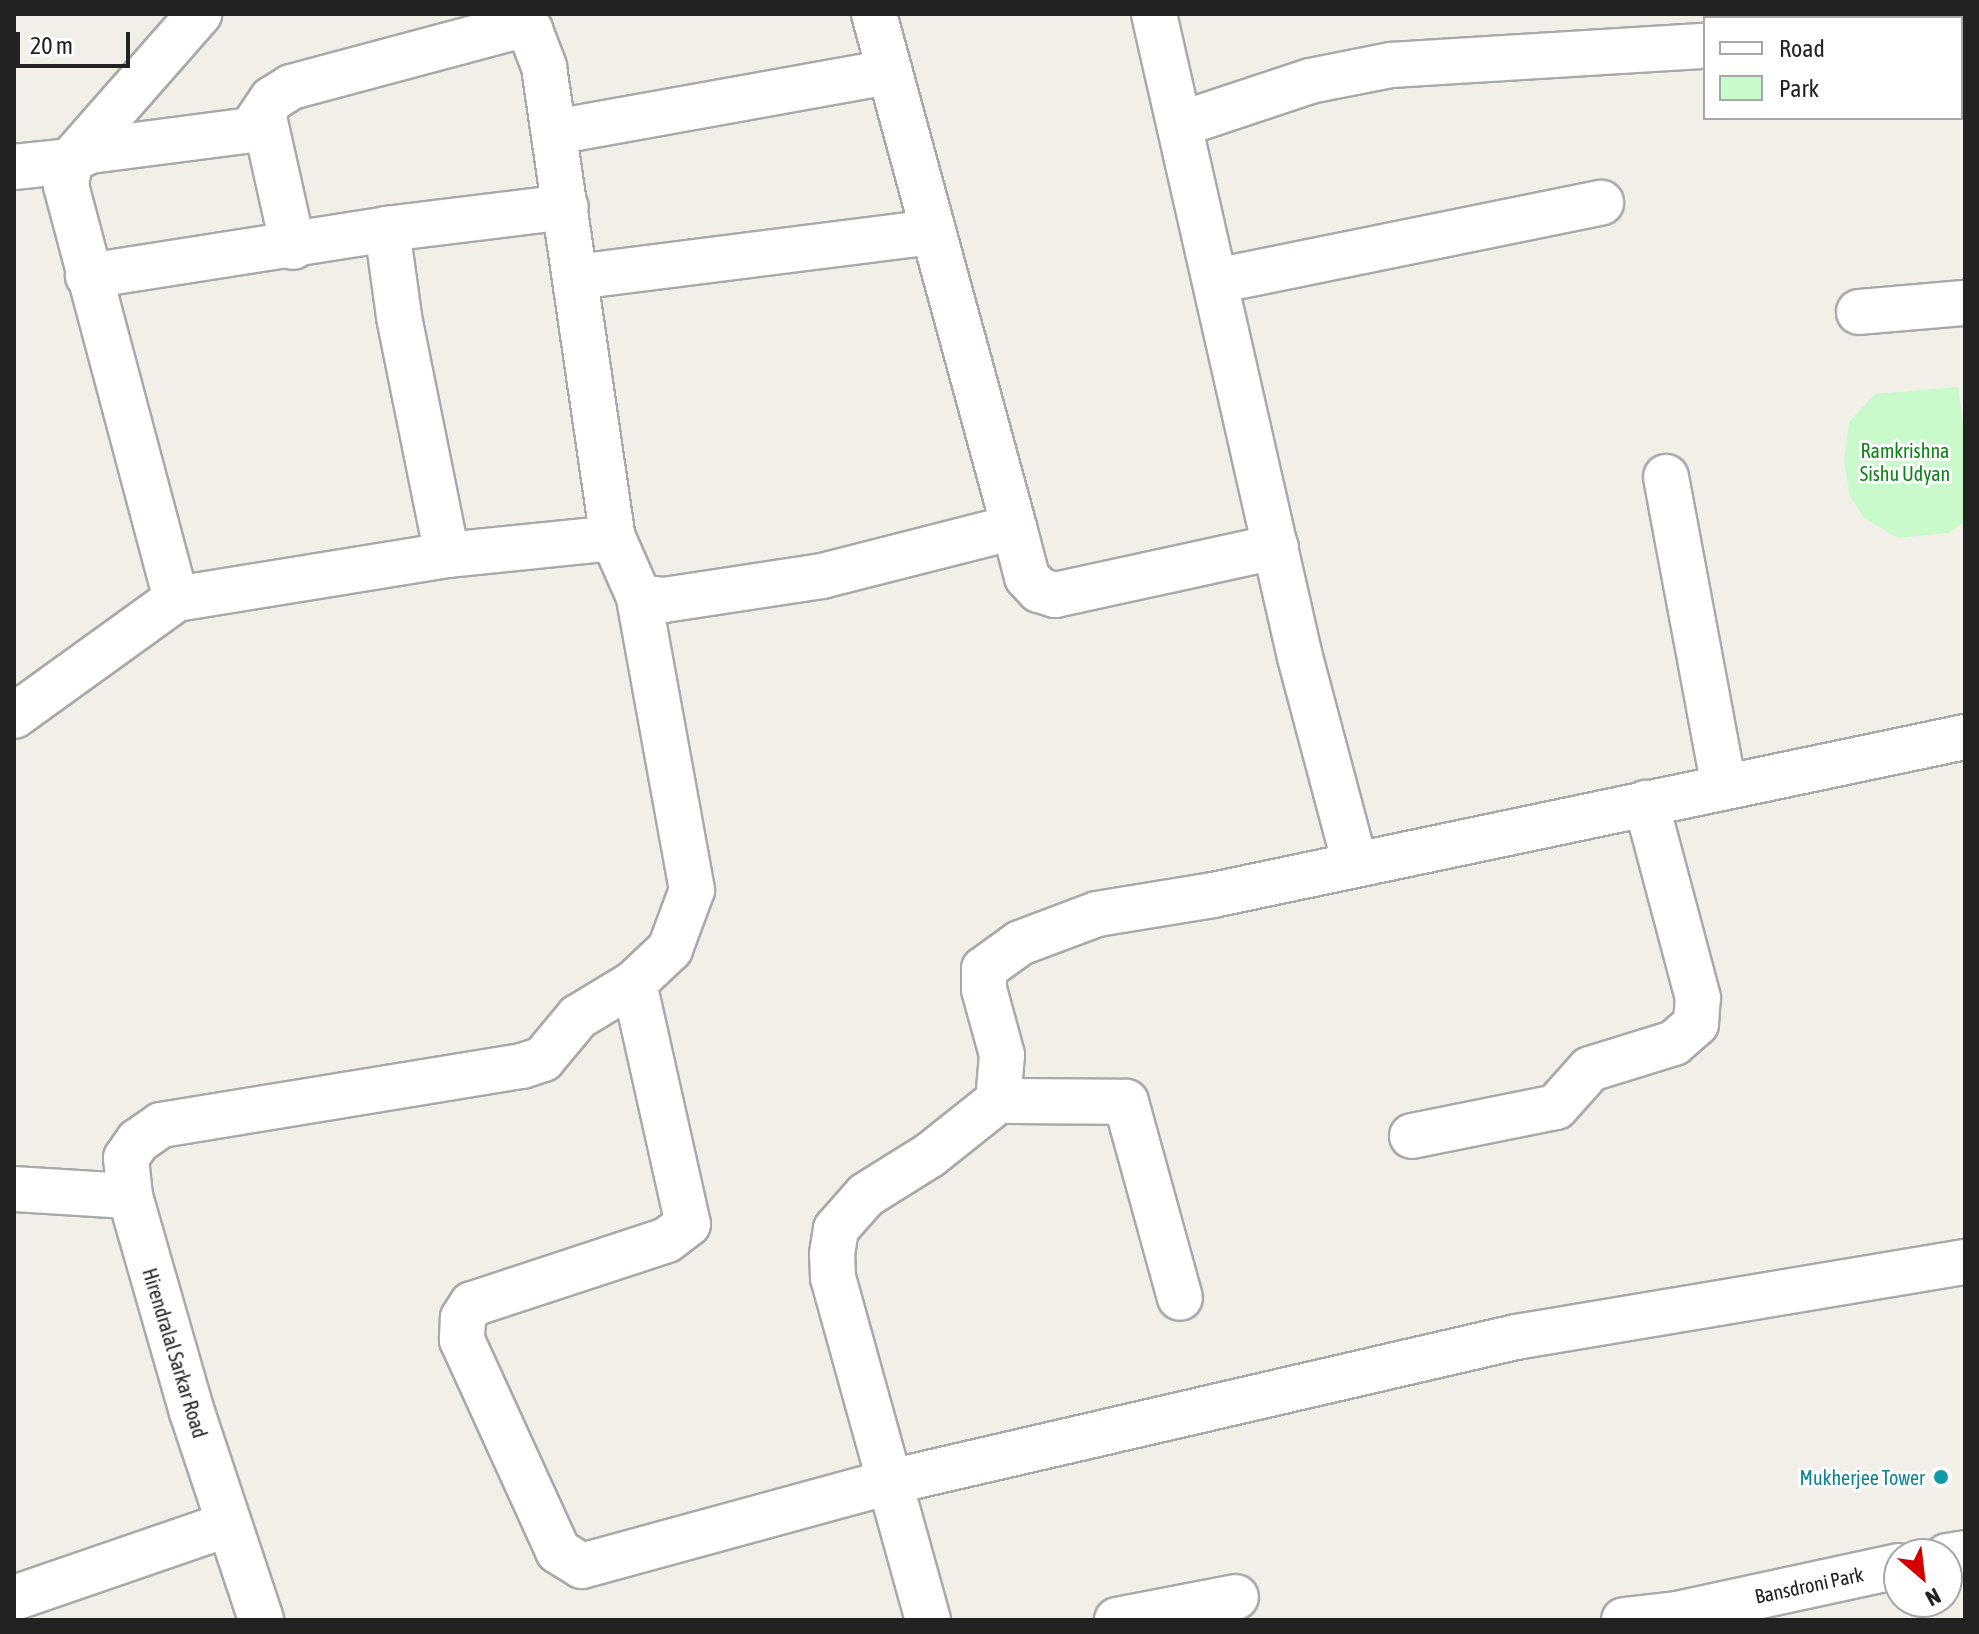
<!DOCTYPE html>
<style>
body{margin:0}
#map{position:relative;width:1979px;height:1634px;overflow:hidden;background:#f2efe9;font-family:"Asap Condensed",sans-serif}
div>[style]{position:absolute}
.park>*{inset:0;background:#c8facc}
.roads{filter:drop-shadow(2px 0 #a9a9a9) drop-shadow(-2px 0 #a9a9a9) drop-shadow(0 2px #a9a9a9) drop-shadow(0 -2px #a9a9a9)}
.minor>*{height:44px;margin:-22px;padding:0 22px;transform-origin:22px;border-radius:22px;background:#fff}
.dots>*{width:22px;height:22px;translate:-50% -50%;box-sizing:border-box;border:4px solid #fff;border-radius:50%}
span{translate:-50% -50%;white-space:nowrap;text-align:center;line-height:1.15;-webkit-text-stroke:6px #fff;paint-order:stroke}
.park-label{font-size:20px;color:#0c8416}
.street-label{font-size:20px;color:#222}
.culture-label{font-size:20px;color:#0d838f}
.right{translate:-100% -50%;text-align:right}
.frame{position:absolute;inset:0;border:16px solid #222;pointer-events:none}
.legend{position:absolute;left:1703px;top:16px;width:260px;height:104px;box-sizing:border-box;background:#fff;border:2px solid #a7a7a7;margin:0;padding:10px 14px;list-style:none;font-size:24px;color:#222}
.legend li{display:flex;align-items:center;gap:16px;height:40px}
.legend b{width:40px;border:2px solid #a7a7a7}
.north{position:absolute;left:1883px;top:1538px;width:80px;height:80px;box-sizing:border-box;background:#fff;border:2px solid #a7a7a7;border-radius:50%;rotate:152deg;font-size:22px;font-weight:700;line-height:32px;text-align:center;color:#222}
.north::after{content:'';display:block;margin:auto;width:28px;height:36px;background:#d40000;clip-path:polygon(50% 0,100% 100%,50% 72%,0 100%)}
.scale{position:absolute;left:16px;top:32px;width:114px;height:36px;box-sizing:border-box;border:4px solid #222;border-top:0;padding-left:10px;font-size:24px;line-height:28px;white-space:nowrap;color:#222;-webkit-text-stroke:6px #fff;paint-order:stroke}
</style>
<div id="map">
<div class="park">
<i style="clip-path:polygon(1958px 387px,1965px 437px,1965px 521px,1948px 533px,1898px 538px,1864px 518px,1850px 496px,1844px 462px,1849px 422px,1875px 394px)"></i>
</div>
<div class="roads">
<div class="minor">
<i style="left:874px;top:14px;width:532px;rotate:74.74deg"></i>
<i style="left:1154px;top:14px;width:659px;rotate:77.21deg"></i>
<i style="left:1300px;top:657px;width:213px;rotate:75.1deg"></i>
<i style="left:1961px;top:31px;width:4px"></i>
<i style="left:264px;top:117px;width:133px;rotate:77.4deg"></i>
<i style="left:1181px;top:124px;width:136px;rotate:-18.4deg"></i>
<i style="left:1310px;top:81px;width:83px;rotate:-11.2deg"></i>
<i style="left:1391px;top:65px;width:315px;rotate:-3.5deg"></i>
<i style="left:555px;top:132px;width:340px;rotate:-10.2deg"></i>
<i style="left:14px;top:167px;width:56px;rotate:-6.1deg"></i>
<i style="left:70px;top:161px;width:196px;rotate:-48.7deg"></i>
<i style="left:88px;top:276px;width:303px;rotate:-8.9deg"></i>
<i style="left:576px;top:277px;width:360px;rotate:-7.2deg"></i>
<i style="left:1216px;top:281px;width:393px;rotate:-11.5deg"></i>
<i style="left:1859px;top:312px;width:106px;rotate:-4.9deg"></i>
<i style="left:1666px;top:477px;width:314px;rotate:79.4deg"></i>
<i style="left:447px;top:555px;width:244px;rotate:-101.4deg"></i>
<i style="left:399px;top:316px;width:88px;rotate:-97.9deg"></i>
<i style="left:387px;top:229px;width:180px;rotate:-7deg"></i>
<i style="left:176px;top:599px;width:427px;rotate:-104.9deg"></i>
<i style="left:66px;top:186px;width:25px;rotate:-81deg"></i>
<i style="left:70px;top:161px;width:22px;rotate:-27deg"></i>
<i style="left:90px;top:151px;width:162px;rotate:-7.4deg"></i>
<i style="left:251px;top:130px;width:37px;rotate:-56deg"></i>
<i style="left:272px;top:99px;width:22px;rotate:-32deg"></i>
<i style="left:291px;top:87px;width:235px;rotate:-15deg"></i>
<i style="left:518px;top:26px;width:13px;rotate:18deg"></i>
<i style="left:530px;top:30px;width:40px;rotate:69deg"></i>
<i style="left:544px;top:67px;width:476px;rotate:81.7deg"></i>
<i style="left:14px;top:716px;width:200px;rotate:-35.8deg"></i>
<i style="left:176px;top:599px;width:275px;rotate:-9.2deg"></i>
<i style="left:447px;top:555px;width:167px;rotate:-5.8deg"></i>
<i style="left:613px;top:538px;width:64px;rotate:66.2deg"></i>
<i style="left:639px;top:597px;width:25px;rotate:7deg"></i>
<i style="left:664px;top:600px;width:160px;rotate:-8.6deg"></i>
<i style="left:822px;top:576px;width:198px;rotate:-14.3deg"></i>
<i style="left:1014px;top:527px;width:52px;rotate:75.4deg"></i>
<i style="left:1027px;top:577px;width:18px;rotate:47deg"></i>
<i style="left:1039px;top:590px;width:17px;rotate:17deg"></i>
<i style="left:1055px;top:595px;width:226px;rotate:-12.3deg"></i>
<i style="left:634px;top:983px;width:247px;rotate:77.4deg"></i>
<i style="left:688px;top:1224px;width:26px;rotate:143deg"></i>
<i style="left:667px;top:1240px;width:205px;rotate:161.8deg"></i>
<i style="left:472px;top:1304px;width:17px;rotate:123deg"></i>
<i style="left:463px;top:1318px;width:22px;rotate:93deg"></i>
<i style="left:462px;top:1340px;width:232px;rotate:65.5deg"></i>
<i style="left:558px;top:1551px;width:28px;rotate:32deg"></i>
<i style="left:582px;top:1566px;width:319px;rotate:-15.3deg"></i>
<i style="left:890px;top:1482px;width:643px;rotate:-13.04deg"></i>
<i style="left:1516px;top:1337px;width:455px;rotate:-9.5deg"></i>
<i style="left:998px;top:1101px;width:128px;rotate:0.4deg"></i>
<i style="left:1126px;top:1102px;width:203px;rotate:74.6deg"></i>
<i style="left:1412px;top:1136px;width:147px;rotate:-11.4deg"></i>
<i style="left:1556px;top:1107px;width:51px;rotate:-48.2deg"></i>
<i style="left:1590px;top:1069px;width:88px;rotate:-17.2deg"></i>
<i style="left:1674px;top:1043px;width:29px;rotate:-41deg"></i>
<i style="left:1696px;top:1024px;width:26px;rotate:-86deg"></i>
<i style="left:1698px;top:998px;width:202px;rotate:-104.9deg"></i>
<i style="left:14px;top:1189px;width:116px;rotate:3.5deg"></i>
<i style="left:130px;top:1196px;width:225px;rotate:74deg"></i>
<i style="left:192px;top:1412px;width:219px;rotate:71.6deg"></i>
<i style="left:130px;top:1196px;width:38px;rotate:-96deg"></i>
<i style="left:126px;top:1158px;width:21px;rotate:-55deg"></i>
<i style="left:138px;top:1141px;width:28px;rotate:-35deg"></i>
<i style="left:161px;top:1125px;width:366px;rotate:-9.3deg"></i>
<i style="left:522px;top:1066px;width:22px;rotate:-18deg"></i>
<i style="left:543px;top:1059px;width:55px;rotate:-50.2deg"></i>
<i style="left:578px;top:1017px;width:66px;rotate:-31.3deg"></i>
<i style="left:634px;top:983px;width:50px;rotate:-43.4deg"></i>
<i style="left:670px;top:949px;width:63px;rotate:-69.6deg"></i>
<i style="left:692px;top:890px;width:298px;rotate:-100.3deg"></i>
<i style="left:1947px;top:1556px;width:18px;rotate:-9deg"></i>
<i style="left:14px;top:1598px;width:227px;rotate:-19deg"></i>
<i style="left:928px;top:1620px;width:355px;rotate:-105.5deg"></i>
<i style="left:833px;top:1278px;width:24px;rotate:-92deg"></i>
<i style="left:832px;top:1254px;width:25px;rotate:-81deg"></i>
<i style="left:836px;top:1229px;width:45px;rotate:-48.6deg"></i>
<i style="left:866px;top:1195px;width:75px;rotate:-32deg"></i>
<i style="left:930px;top:1155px;width:87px;rotate:-38.5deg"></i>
<i style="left:998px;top:1101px;width:46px;rotate:-85deg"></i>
<i style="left:1002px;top:1055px;width:68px;rotate:-105.3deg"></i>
<i style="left:984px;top:989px;width:20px;rotate:-90deg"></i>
<i style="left:984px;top:969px;width:44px;rotate:-35.8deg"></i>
<i style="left:1020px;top:943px;width:82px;rotate:-20.6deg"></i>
<i style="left:1097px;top:914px;width:118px;rotate:-9.3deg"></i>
<i style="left:1213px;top:895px;width:768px;rotate:-11.87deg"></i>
<i style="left:1117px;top:1620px;width:121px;rotate:-10.9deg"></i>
<i style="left:1624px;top:1620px;width:53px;rotate:-6.5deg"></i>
<i style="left:1677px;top:1614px;width:227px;rotate:-12.2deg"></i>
</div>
</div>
<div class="dots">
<i style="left:1941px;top:1477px;background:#0f9aa8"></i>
</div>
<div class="park-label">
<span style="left:1905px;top:462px">Ramkrishna<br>Sishu Udyan</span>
</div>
<div class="street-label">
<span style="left:175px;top:1353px;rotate:73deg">Hirendralal Sarkar Road</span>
<span style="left:1809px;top:1585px;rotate:-12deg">Bansdroni Park</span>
</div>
<div class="culture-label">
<span class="right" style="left:1925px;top:1477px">Mukherjee Tower</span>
</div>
<div class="frame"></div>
<ul class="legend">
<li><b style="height:10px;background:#fff"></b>Road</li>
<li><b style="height:22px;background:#c8facc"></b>Park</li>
</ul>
<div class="north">N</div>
<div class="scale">20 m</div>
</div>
